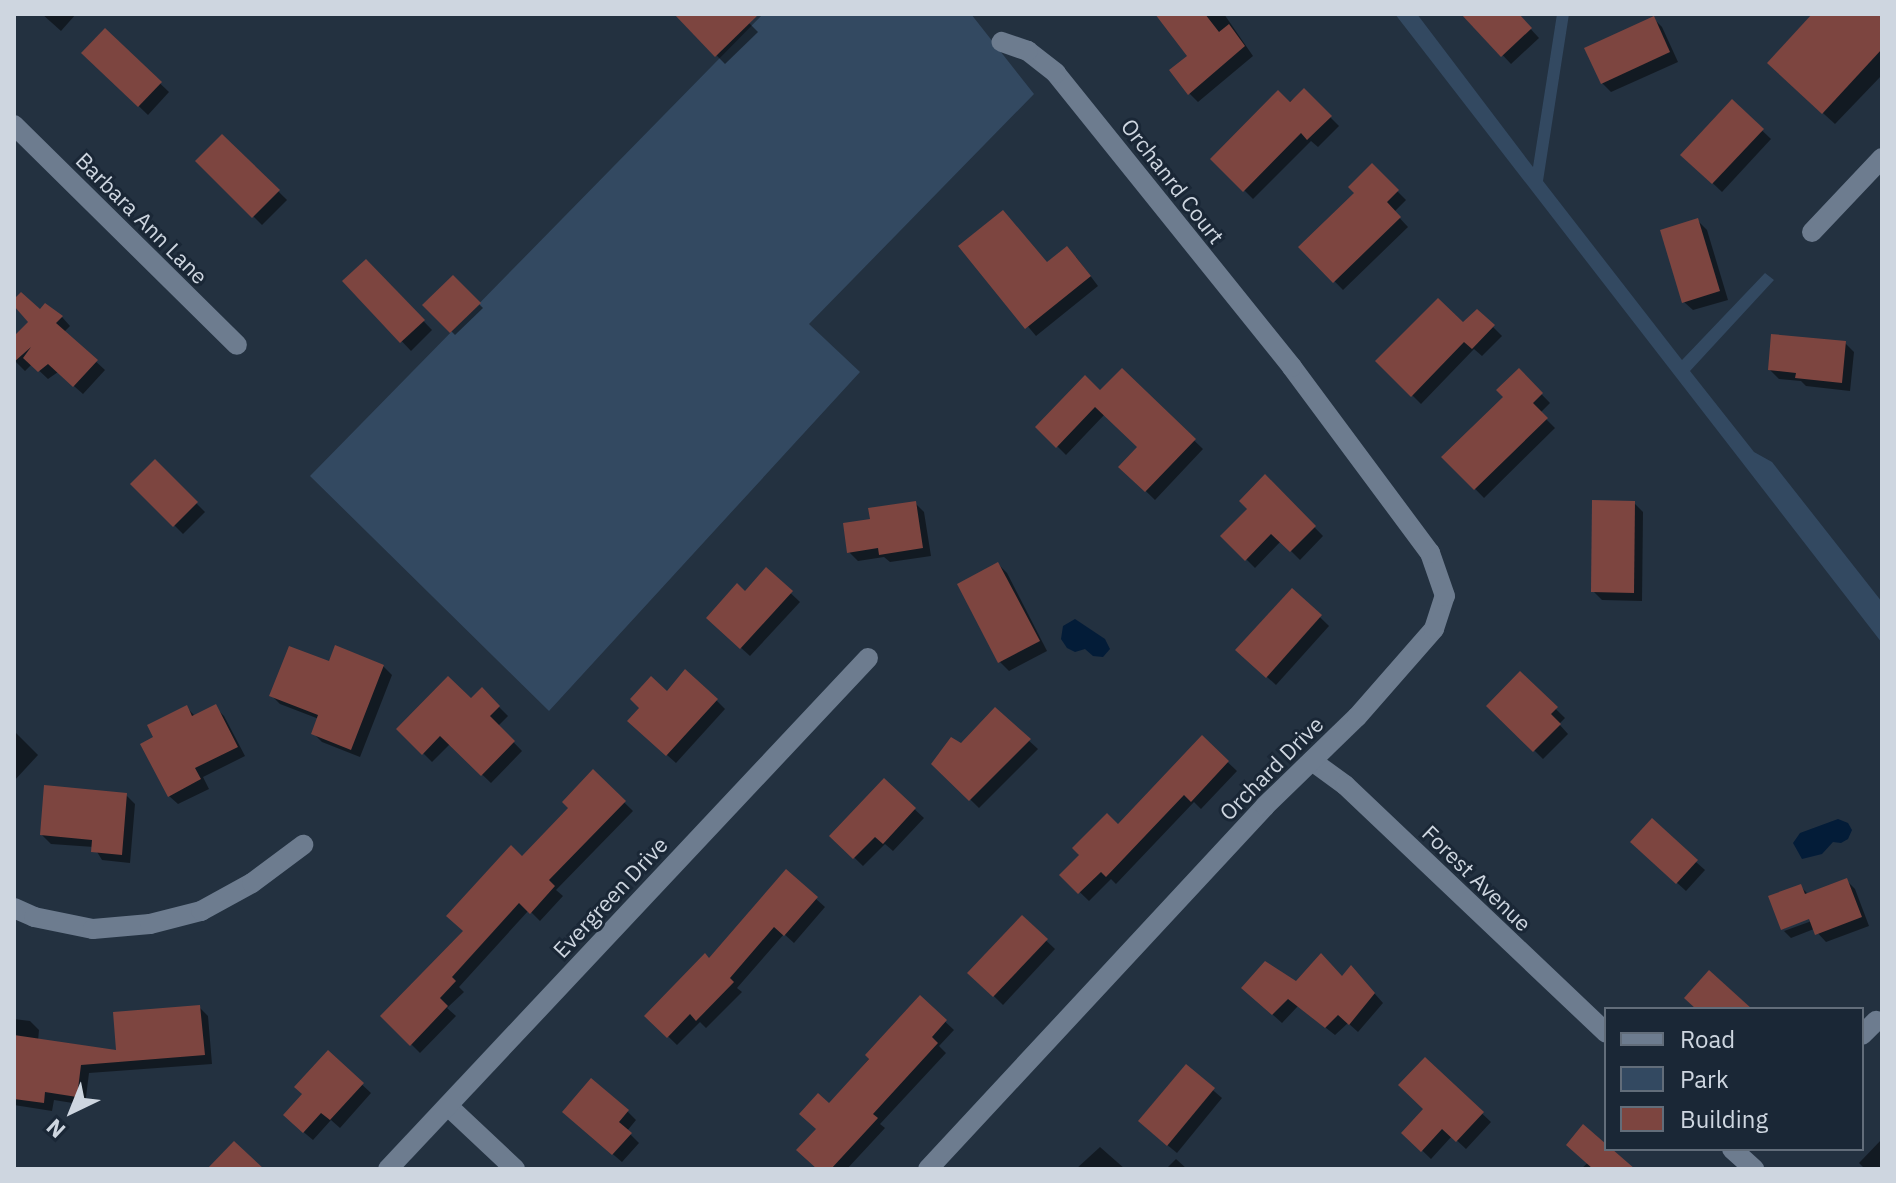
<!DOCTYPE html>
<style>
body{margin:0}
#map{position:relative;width:1896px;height:1183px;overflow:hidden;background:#233140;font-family:"IBM Plex Sans",sans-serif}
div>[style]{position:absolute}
.green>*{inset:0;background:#334961}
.water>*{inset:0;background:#031c38}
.shadow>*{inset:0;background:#0007}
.building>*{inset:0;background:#7d4540}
.minor>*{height:20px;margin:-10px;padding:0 10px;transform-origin:10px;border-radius:10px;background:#6d7c8f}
span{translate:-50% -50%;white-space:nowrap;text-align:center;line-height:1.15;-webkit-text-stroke:6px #1a2736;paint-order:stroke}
.street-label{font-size:22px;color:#ced6e0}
.frame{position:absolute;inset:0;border:16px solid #ced6e0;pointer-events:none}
.legend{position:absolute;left:1604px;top:1007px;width:260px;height:144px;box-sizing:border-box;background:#1a2736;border:2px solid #626d7a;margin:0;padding:10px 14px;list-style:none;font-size:24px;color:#ced6e0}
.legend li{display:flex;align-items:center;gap:16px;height:40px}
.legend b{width:40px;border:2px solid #626d7a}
.north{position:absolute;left:32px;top:1071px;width:80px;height:80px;-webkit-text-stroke:6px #1a2736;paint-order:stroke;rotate:223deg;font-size:22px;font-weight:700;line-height:32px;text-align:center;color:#ced6e0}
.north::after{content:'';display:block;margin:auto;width:28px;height:36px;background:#ced6e0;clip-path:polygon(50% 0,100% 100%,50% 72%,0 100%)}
</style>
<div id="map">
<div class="green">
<i style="clip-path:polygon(763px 14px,971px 14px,1034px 94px,809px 324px,860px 372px,549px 711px,310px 476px)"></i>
<i style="clip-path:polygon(1395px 14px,1417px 14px,1533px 167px,1557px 14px,1569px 14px,1543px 181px,1682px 360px,1765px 273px,1774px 280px,1690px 371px,1754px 452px,1772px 462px,1882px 602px,1882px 643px)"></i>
</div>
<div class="water">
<i style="clip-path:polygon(1075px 619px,1105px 639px,1110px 649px,1103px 657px,1093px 656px,1085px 649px,1075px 652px,1067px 648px,1061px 639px,1063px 626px)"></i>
<i style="clip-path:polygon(1838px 819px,1848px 823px,1852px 830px,1848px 839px,1841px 843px,1833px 842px,1822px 854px,1802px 859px,1793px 843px,1800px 833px)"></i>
</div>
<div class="shadow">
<i style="clip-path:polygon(42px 14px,76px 14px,61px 31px)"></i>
<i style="clip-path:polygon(676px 14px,740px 14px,758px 32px,725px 64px)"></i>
<i style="clip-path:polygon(1157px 14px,1224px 14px,1253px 56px,1198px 102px,1189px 93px,1189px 56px)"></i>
<i style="clip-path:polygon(1464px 14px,1517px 14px,1539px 38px,1511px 64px)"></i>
<i style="clip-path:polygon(1815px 14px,1882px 14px,1882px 75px,1835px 124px,1781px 75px)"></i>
<i style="clip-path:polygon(1653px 18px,1662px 27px,1678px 62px,1611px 92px,1602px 83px)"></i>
<i style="clip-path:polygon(105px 31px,169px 92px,148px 115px,83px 53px)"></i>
<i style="clip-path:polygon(1304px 91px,1339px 126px,1318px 147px,1311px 141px,1253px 199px,1213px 159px)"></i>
<i style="clip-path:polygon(1732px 102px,1771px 139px,1722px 192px,1683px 155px)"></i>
<i style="clip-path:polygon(222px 136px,287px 200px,262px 225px,198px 161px)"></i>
<i style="clip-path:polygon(1372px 166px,1406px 200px,1394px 212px,1408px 227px,1343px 290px,1301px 247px,1357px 193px)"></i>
<i style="clip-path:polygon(1698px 221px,1707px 230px,1728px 300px,1693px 310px,1684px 302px)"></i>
<i style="clip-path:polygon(961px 247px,1047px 264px,1076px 257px,1098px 286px,1036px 336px)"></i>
<i style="clip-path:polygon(366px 261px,432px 330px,411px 351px,345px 281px)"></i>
<i style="clip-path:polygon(453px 278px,483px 308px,455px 335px,425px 305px)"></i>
<i style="clip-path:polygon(14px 302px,40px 311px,45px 306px,62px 317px,70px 326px,64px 332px,105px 370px,83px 394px,58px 372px,48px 379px,32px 364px,25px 371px,14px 360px,14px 339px,30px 322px)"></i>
<i style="clip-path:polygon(1477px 311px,1502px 336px,1482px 356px,1474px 349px,1421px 404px,1378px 361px,1463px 325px)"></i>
<i style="clip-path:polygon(1845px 343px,1854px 352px,1850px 391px,1806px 386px,1801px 381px,1779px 379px,1770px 370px)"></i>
<i style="clip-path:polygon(1122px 371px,1203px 449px,1155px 500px,1121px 467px,1140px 448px,1105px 414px,1066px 455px,1038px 427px,1100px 393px)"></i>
<i style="clip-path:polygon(1519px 371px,1550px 403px,1540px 413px,1555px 428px,1484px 498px,1444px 457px,1506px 397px)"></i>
<i style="clip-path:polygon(155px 462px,205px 512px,183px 534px,133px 484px)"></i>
<i style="clip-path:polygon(1265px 477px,1323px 536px,1300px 560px,1281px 541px,1255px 568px,1223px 536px,1250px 509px)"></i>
<i style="clip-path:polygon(915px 503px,924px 512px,931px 556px,890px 562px,884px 557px,858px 561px,849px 552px,872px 520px)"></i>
<i style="clip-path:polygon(1634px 503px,1643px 512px,1642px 601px,1602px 600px,1593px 591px)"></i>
<i style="clip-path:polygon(998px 564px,1007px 573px,1047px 651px,1009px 671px,1000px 662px,959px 585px)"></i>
<i style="clip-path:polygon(766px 570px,800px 602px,750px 656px,717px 626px)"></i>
<i style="clip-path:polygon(1292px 590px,1329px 626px,1276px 685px,1247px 659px)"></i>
<i style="clip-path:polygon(330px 664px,383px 666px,392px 675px,360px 757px,322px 742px,313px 733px,319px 719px,280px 704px,271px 695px)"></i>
<i style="clip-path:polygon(1520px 674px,1565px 718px,1559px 724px,1568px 734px,1543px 759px,1489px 706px)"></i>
<i style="clip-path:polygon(482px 690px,508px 716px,498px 726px,522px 751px,491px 783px,450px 744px,432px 762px,399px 729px,471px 701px)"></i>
<i style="clip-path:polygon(667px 693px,716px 700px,725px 709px,676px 763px,639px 730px)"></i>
<i style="clip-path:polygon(186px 707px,196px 717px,215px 707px,224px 716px,245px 756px,203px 777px,209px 789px,178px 804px,169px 796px,156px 738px)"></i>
<i style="clip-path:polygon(995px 710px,1038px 749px,979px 808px,934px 764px,961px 746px)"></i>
<i style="clip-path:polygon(14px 731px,38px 755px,14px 781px)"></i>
<i style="clip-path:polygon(1202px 738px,1237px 771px,1201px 809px,1194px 802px,1116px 884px,1111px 879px,1089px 901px,1062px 875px,1118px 827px)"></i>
<i style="clip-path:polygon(593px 772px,633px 811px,556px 890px,563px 896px,540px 921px,529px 910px,459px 987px,464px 992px,447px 1008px,456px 1016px,420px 1053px,383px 1016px,465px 931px,522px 858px,571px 808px)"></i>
<i style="clip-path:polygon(884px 781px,924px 818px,893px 851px,885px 844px,863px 866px,832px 836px)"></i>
<i style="clip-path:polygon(126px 795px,135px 804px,130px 863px,102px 860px,94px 847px,51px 844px,42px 835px)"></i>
<i style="clip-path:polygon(1641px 850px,1696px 862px,1705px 870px,1686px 891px)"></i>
<i style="clip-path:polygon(786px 872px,825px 907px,794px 943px,784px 934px,737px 988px,742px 992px,706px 1028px,700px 1022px,677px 1045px,647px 1016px,710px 960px)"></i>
<i style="clip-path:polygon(1847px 881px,1855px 889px,1869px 926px,1826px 942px,1814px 929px,1791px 938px,1784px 931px,1820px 918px,1818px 914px,1783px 929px,1800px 886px,1809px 895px)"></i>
<i style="clip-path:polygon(1022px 918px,1055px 949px,1003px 1005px,970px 973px)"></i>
<i style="clip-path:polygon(1359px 976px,1383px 1003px,1358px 1032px,1348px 1023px,1335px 1035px,1298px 1006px,1282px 1023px,1252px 996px)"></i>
<i style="clip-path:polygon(920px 998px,954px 1030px,939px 1046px,946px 1053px,880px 1124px,885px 1128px,847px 1169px,819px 1169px,818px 1129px,829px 1106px)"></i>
<i style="clip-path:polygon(199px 1007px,208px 1016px,212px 1064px,89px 1073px,85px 1105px,54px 1100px,52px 1111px,14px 1105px,14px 1019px,30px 1021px,39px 1030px,38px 1041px,119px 1052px)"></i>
<i style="clip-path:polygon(328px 1053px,371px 1093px,340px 1128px,331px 1120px,313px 1140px,294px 1124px,304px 1095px)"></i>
<i style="clip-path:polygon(1425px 1060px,1491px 1122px,1466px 1149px,1452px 1136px,1431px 1159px,1404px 1133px,1426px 1110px)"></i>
<i style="clip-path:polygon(1186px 1067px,1222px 1098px,1177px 1153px,1149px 1130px)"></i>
<i style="clip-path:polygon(627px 1111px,636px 1120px,627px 1131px,639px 1143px,622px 1162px,574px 1121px)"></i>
<i style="clip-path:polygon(1882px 1139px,1882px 1169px,1865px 1169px,1859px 1163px)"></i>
<i style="clip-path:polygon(1606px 1146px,1606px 1149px,1632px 1169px,1581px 1169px)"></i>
<i style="clip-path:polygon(1100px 1147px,1125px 1169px,1076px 1169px)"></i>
<i style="clip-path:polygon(1176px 1159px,1187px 1169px,1166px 1169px)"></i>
</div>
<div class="building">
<i style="clip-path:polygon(674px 14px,759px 14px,715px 57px)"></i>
<i style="clip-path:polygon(1155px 14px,1205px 14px,1219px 32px,1229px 24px,1245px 46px,1188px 95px,1169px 70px,1187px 56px)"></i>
<i style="clip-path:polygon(1461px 14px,1519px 14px,1532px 28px,1501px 57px)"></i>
<i style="clip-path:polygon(1812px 14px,1882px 14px,1882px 49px,1822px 114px,1767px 63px)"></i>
<i style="clip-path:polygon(1654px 16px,1670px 52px,1601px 84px,1584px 48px)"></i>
<i style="clip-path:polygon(105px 28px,162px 82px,138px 107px,81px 53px)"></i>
<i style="clip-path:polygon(1304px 88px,1332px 116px,1307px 140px,1301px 133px,1243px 192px,1210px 159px,1278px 90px,1290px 102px)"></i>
<i style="clip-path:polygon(1732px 99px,1764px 129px,1712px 184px,1680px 155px)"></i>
<i style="clip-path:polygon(222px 134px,280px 190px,252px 218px,195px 161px)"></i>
<i style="clip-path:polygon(1372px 163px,1399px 190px,1387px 202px,1401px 217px,1333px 283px,1298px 247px,1354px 193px,1348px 187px)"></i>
<i style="clip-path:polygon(1003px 210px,1047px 262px,1067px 246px,1091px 276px,1025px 329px,958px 246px)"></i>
<i style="clip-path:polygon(1698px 218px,1720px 291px,1682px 303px,1660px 230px)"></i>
<i style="clip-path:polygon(366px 259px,425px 320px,400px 343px,342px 281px)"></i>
<i style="clip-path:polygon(453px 275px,481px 303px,450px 333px,422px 305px)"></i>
<i style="clip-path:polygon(21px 292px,40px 309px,45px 303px,63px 316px,56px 323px,98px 360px,73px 387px,48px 364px,38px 372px,23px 358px,31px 347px,14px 362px,14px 336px,28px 322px,14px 306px,14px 299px)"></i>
<i style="clip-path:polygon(1438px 298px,1463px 322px,1477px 309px,1495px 325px,1472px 349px,1464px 342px,1411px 397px,1375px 361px)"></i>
<i style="clip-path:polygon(1771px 334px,1846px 341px,1842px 383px,1795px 378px,1796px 373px,1768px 370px)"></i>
<i style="clip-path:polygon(1122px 368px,1196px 439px,1145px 492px,1118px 467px,1137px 447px,1095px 407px,1056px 448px,1035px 427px,1085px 375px,1100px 390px)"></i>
<i style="clip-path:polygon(1519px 368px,1543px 393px,1533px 403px,1548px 418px,1474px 490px,1441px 457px,1503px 397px,1496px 390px)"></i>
<i style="clip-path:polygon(155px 459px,198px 502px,173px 527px,130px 484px)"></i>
<i style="clip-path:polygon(1265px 474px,1316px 526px,1290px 552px,1271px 534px,1245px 561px,1220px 536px,1247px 509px,1239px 501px)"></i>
<i style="clip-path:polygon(1592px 500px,1635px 501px,1634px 593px,1591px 592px)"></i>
<i style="clip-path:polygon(916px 501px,923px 548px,879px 555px,878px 548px,847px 553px,843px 523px,870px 519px,868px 508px)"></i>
<i style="clip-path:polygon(998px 562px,1040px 641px,998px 663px,957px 584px)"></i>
<i style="clip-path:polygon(766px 567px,793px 591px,740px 649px,706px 618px,737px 583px,745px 591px)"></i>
<i style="clip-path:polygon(1292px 588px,1322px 615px,1266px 678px,1235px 650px)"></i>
<i style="clip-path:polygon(335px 645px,384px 665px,351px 750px,311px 734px,318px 715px,269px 696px,289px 646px,329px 661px)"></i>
<i style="clip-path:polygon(685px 669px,718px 699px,666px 756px,627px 721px,639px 708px,630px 699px,651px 676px,667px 691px)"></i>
<i style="clip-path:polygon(1520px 671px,1558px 707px,1551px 714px,1561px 724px,1533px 752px,1486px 706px)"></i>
<i style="clip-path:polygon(448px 676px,471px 698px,482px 687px,500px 706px,490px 716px,515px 741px,481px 776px,440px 736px,422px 755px,396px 729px)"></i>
<i style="clip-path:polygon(216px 704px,238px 747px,195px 768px,201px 779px,168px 797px,140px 744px,153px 737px,147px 725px,187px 705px,192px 716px)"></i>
<i style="clip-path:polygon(995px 707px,1031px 739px,969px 801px,931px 764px,951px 737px,961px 743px)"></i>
<i style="clip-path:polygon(1202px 735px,1229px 761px,1191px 802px,1184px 795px,1106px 877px,1101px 872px,1078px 894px,1059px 875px,1079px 855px,1072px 848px,1107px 813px,1118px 824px)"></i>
<i style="clip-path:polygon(593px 769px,626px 801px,549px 880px,555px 886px,530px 914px,519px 903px,452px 977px,456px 981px,440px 998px,448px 1006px,410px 1046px,380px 1016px,463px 931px,446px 916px,511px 845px,522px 856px,568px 808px,562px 802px)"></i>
<i style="clip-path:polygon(884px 778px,916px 808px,883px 844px,875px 837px,853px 859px,829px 836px)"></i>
<i style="clip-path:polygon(44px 785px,127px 793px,122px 855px,91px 852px,92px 840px,40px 835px)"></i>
<i style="clip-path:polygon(1652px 818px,1698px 860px,1676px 884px,1630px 842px)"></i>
<i style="clip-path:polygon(786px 869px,818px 897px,784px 936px,774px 927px,730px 978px,734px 982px,696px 1021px,690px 1014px,667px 1038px,644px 1016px,705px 953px,709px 958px)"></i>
<i style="clip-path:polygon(1847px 878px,1862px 917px,1815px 935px,1809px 919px,1781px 930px,1768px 896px,1801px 884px,1805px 894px)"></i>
<i style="clip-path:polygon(1022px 915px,1048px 939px,993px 997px,967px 973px)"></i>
<i style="clip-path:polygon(1321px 953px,1342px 976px,1351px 965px,1375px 993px,1349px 1025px,1338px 1015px,1325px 1028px,1288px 999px,1272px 1015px,1241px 988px,1265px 961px,1296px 981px)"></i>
<i style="clip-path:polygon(1709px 970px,1752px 1009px,1696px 1009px,1684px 998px)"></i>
<i style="clip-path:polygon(920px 995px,947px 1020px,932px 1037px,938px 1043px,873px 1114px,878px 1118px,831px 1169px,817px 1169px,796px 1150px,816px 1129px,799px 1114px,818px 1093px,829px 1103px,869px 1059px,865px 1055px)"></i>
<i style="clip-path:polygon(200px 1005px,205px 1055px,81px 1065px,77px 1097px,45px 1092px,44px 1103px,14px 1099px,14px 1035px,116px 1050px,113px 1012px)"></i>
<i style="clip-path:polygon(328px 1050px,364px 1083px,330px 1120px,321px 1113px,303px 1133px,283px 1115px,302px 1094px,294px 1087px)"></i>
<i style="clip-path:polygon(1425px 1057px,1484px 1112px,1456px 1142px,1442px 1129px,1421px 1152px,1401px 1133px,1423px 1109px,1398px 1085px)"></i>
<i style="clip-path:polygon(1186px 1064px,1215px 1088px,1167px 1146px,1138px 1121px)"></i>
<i style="clip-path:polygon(591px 1078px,629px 1110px,619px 1122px,632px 1133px,612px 1155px,562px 1112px)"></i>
<i style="clip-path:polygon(1583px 1124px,1606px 1144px,1606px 1149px,1612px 1149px,1635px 1169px,1593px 1169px,1566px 1145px)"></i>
<i style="clip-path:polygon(234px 1141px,264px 1169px,207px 1169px)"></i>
</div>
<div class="minor">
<i style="left:14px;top:125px;width:313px;rotate:44.6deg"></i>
<i style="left:1812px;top:232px;width:102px;rotate:-46.6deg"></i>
<i style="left:1312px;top:761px;width:41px;rotate:36deg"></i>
<i style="left:1345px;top:785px;width:360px;rotate:43.5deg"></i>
<i style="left:14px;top:908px;width:22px;rotate:24deg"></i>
<i style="left:34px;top:917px;width:60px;rotate:11.5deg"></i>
<i style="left:93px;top:929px;width:57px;rotate:-5deg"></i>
<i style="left:150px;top:924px;width:53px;rotate:-14.3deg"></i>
<i style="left:201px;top:911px;width:58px;rotate:-28.8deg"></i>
<i style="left:252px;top:883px;width:64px;rotate:-36.7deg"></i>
<i style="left:1862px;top:1035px;width:20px;rotate:-45deg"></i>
<i style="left:448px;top:1106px;width:92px;rotate:43.2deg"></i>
<i style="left:1732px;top:1149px;width:30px;rotate:42deg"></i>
<i style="left:388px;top:1169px;width:701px;rotate:-46.79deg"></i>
<i style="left:928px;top:1169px;width:495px;rotate:-47.1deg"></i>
<i style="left:1265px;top:806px;width:128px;rotate:-44.1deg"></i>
<i style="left:1357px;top:717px;width:117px;rotate:-48.8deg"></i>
<i style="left:1434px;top:629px;width:35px;rotate:-72deg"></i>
<i style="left:1445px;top:596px;width:46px;rotate:-109.2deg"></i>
<i style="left:1430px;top:553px;width:232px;rotate:-126.6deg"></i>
<i style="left:1292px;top:367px;width:377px;rotate:-128.8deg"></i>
<i style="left:1056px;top:73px;width:36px;rotate:-142deg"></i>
<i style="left:1028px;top:51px;width:28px;rotate:-161deg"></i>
</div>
<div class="street-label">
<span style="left:1173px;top:181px;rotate:52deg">Orchanrd Court</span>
<span style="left:142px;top:218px;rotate:45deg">Barbara Ann Lane</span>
<span style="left:1271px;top:768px;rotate:-45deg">Orchard Drive</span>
<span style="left:1477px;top:878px;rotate:44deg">Forest Avenue</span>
<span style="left:610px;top:897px;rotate:-47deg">Evergreen Drive</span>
</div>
<div class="frame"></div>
<ul class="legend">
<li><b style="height:10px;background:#6d7c8f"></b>Road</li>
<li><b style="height:22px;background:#334961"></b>Park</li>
<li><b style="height:22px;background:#7d4540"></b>Building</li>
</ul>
<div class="north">N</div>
</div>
